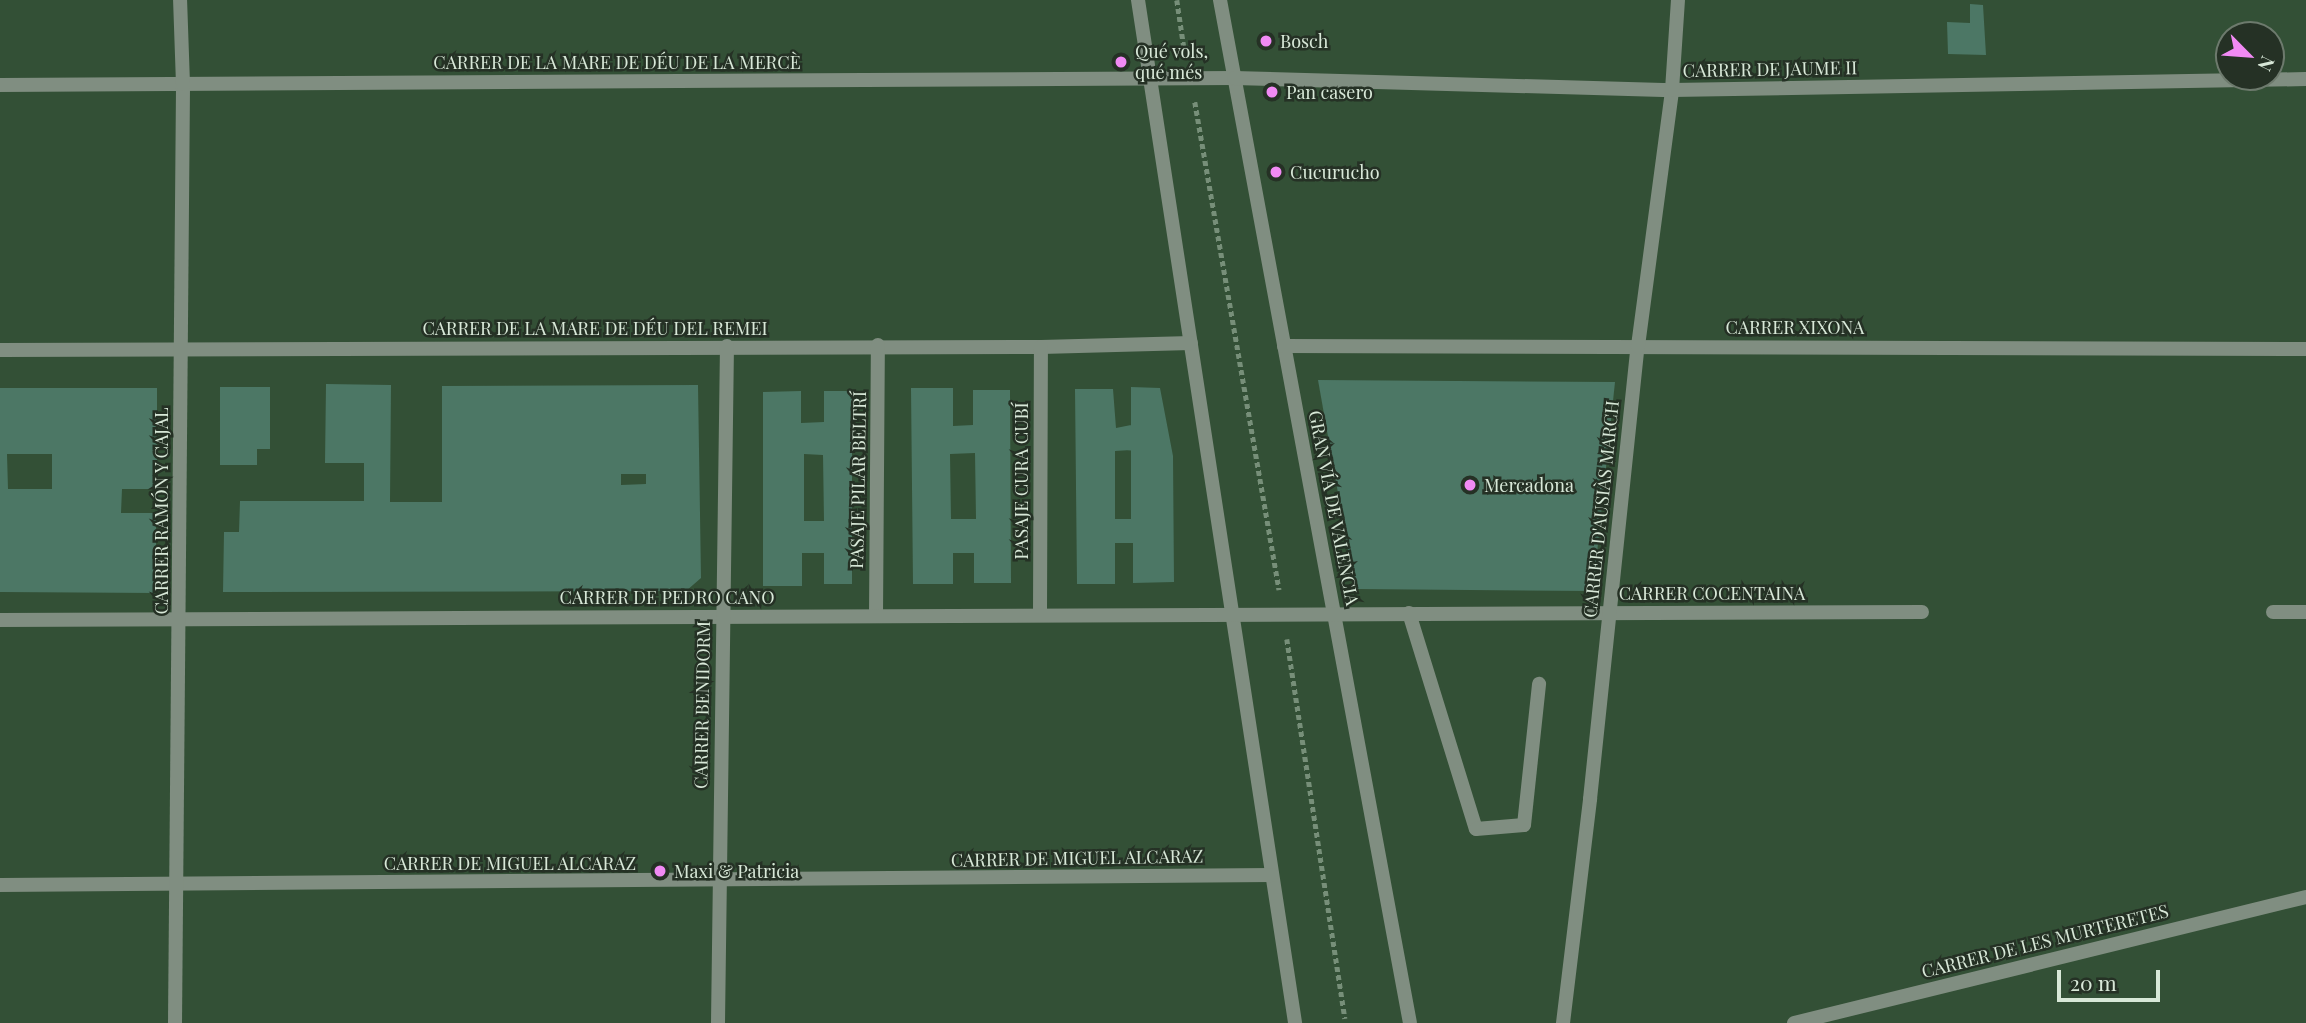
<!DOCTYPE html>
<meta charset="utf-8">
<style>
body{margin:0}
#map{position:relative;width:2306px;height:1023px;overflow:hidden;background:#335036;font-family:"Playfair Display",serif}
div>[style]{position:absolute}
.building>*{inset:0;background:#4c7765}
.path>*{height:4.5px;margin-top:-2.25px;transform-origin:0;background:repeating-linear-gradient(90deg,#778f79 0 5px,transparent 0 8.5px)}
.lane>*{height:14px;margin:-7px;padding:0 7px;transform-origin:7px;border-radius:7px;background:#808e81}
.street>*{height:14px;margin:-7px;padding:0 7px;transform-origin:7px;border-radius:7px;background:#808e81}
.dots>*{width:19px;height:19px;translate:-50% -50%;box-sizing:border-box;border:4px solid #253125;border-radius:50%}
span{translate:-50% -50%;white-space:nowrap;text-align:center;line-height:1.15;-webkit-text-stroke:5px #253125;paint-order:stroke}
.poi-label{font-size:18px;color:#d8e8d8}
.left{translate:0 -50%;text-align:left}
.street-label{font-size:18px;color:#d8e8d8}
.north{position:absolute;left:2215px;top:21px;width:70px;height:70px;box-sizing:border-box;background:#253125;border:2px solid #6d7a6d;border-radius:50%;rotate:115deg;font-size:19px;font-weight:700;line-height:28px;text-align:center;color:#d8e8d8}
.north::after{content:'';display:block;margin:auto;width:24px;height:32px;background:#f18af4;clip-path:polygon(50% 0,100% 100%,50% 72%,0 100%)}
.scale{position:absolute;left:2057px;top:970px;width:103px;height:32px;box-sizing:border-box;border:4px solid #d8e8d8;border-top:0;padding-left:9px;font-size:21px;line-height:24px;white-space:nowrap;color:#d8e8d8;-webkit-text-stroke:5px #253125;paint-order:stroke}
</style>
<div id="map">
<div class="building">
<i style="clip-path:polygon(1970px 4px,1983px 5px,1986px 55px,1948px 54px,1947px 22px,1970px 23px)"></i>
<i style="clip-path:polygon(1318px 380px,1615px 382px,1593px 591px,1355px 589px)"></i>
<i style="clip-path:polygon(evenodd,326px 384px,391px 385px,390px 502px,442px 502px,442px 386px,698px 385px,701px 578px,686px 591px,223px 592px,224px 532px,239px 532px,240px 501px,364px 501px,364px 463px,325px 463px,326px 384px,621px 474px,646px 474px,646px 484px,621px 485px,621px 474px)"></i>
<i style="clip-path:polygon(220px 387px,270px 387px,270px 449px,257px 449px,257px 465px,220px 465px)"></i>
<i style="clip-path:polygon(evenodd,1131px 387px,1160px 388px,1173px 456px,1174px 582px,1133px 583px,1133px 543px,1115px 543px,1115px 584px,1077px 584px,1075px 389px,1113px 389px,1116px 428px,1131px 425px,1131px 387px,1131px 450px,1131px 519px,1115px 519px,1115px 451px,1131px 450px)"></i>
<i style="clip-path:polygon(evenodd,0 388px,157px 388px,157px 489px,122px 489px,121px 513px,156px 513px,156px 593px,0 592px,0 388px,7px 454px,52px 454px,52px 489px,8px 489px,7px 454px)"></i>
<i style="clip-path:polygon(evenodd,911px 388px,953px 388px,953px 426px,973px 425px,973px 390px,1010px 390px,1011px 583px,974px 583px,974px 553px,953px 553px,953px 584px,913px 584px,911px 388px,975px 453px,976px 519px,951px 519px,950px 454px,975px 453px)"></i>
<i style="clip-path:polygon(evenodd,801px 391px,801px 423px,824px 422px,824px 391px,852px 391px,852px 584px,824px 584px,824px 553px,802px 553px,802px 586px,763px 586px,763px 392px,801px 391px,804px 454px,823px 455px,824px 521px,804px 521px,804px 454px)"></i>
</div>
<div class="path">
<i style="left:1177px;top:0;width:55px;rotate:81.6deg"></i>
<i style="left:1195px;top:102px;width:495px;rotate:80.2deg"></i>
<i style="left:1287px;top:639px;width:384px;rotate:81.3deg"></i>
</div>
<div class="lane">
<i style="left:1409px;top:613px;width:226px;rotate:72.8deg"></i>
<i style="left:1476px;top:829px;width:48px;rotate:-4.8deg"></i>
<i style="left:1524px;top:825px;width:142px;rotate:-83.9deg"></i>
</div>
<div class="street">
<i style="left:1138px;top:0;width:1035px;rotate:81.27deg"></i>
<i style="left:1220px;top:0;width:1040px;rotate:79.48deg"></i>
<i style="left:0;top:85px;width:1234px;rotate:-0.33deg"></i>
<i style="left:1234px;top:78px;width:438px;rotate:1.6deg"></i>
<i style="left:1672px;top:90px;width:634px;rotate:-0.99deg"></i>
<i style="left:1284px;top:346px;width:1022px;rotate:0.17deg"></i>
<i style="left:0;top:350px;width:1041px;rotate:-0.17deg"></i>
<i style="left:1041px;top:347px;width:150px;rotate:-1.5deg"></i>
<i style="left:2273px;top:612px;width:33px"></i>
<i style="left:1040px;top:614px;width:267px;rotate:-89.8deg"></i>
<i style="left:876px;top:615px;width:270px;rotate:-89.6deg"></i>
<i style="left:0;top:620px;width:1922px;rotate:-0.24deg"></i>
<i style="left:0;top:885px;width:1272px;rotate:-0.45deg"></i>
<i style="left:175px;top:1023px;width:939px;rotate:-89.51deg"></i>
<i style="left:183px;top:84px;width:84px;rotate:-92deg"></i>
<i style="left:718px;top:1023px;width:677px;rotate:-89.24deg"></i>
<i style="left:1563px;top:1023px;width:226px;rotate:-83.1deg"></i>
<i style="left:1590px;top:799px;width:456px;rotate:-84deg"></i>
<i style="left:1638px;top:346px;width:258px;rotate:-82.4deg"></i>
<i style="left:1672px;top:90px;width:90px;rotate:-86.2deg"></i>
<i style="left:1794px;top:1023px;width:527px;rotate:-13.83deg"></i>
</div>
<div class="dots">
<i style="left:1266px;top:41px;background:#f18af4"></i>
<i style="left:1121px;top:62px;background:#f18af4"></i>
<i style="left:1272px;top:92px;background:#f18af4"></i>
<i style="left:1276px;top:172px;background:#f18af4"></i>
<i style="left:1470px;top:485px;background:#f18af4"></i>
<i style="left:660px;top:871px;background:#f18af4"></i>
</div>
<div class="poi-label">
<span class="left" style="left:1280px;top:41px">Bosch</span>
<span class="left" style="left:1135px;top:62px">Qué vols,<br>qué més</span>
<span class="left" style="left:1286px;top:92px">Pan casero</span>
<span class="left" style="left:1290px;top:172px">Cucurucho</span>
<span class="left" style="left:1484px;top:485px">Mercadona</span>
<span class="left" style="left:674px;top:871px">Maxi &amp; Patricia</span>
</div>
<div class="street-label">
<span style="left:617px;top:62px">CARRER DE LA MARE DE DÉU DE LA MERCÈ</span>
<span style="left:1770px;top:69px;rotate:-1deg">CARRER DE JAUME II</span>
<span style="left:1795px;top:327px">CARRER XIXONA</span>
<span style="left:595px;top:328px">CARRER DE LA MARE DE DÉU DEL REMEI</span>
<span style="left:858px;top:480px;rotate:-89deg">PASAJE PILAR BELTRÍ</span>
<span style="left:1021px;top:481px;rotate:-90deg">PASAJE CURA CUBÍ</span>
<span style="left:1334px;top:508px;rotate:79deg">GRAN VÍA DE VALENCIA</span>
<span style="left:1601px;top:509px;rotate:-84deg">CARRER D'AUSIÀS MARCH</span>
<span style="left:161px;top:511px;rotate:-90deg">CARRER RAMÓN Y CAJAL</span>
<span style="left:1712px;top:593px">CARRER COCENTAINA</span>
<span style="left:667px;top:597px">CARRER DE PEDRO CANO</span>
<span style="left:702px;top:705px;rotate:-89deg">CARRER BENIDORM</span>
<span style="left:1077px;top:858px;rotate:-1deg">CARRER DE MIGUEL ALCARAZ</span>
<span style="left:510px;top:863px">CARRER DE MIGUEL ALCARAZ</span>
<span style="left:2045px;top:941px;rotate:-14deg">CARRER DE LES MURTERETES</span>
</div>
<div class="north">N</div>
<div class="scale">20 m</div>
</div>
